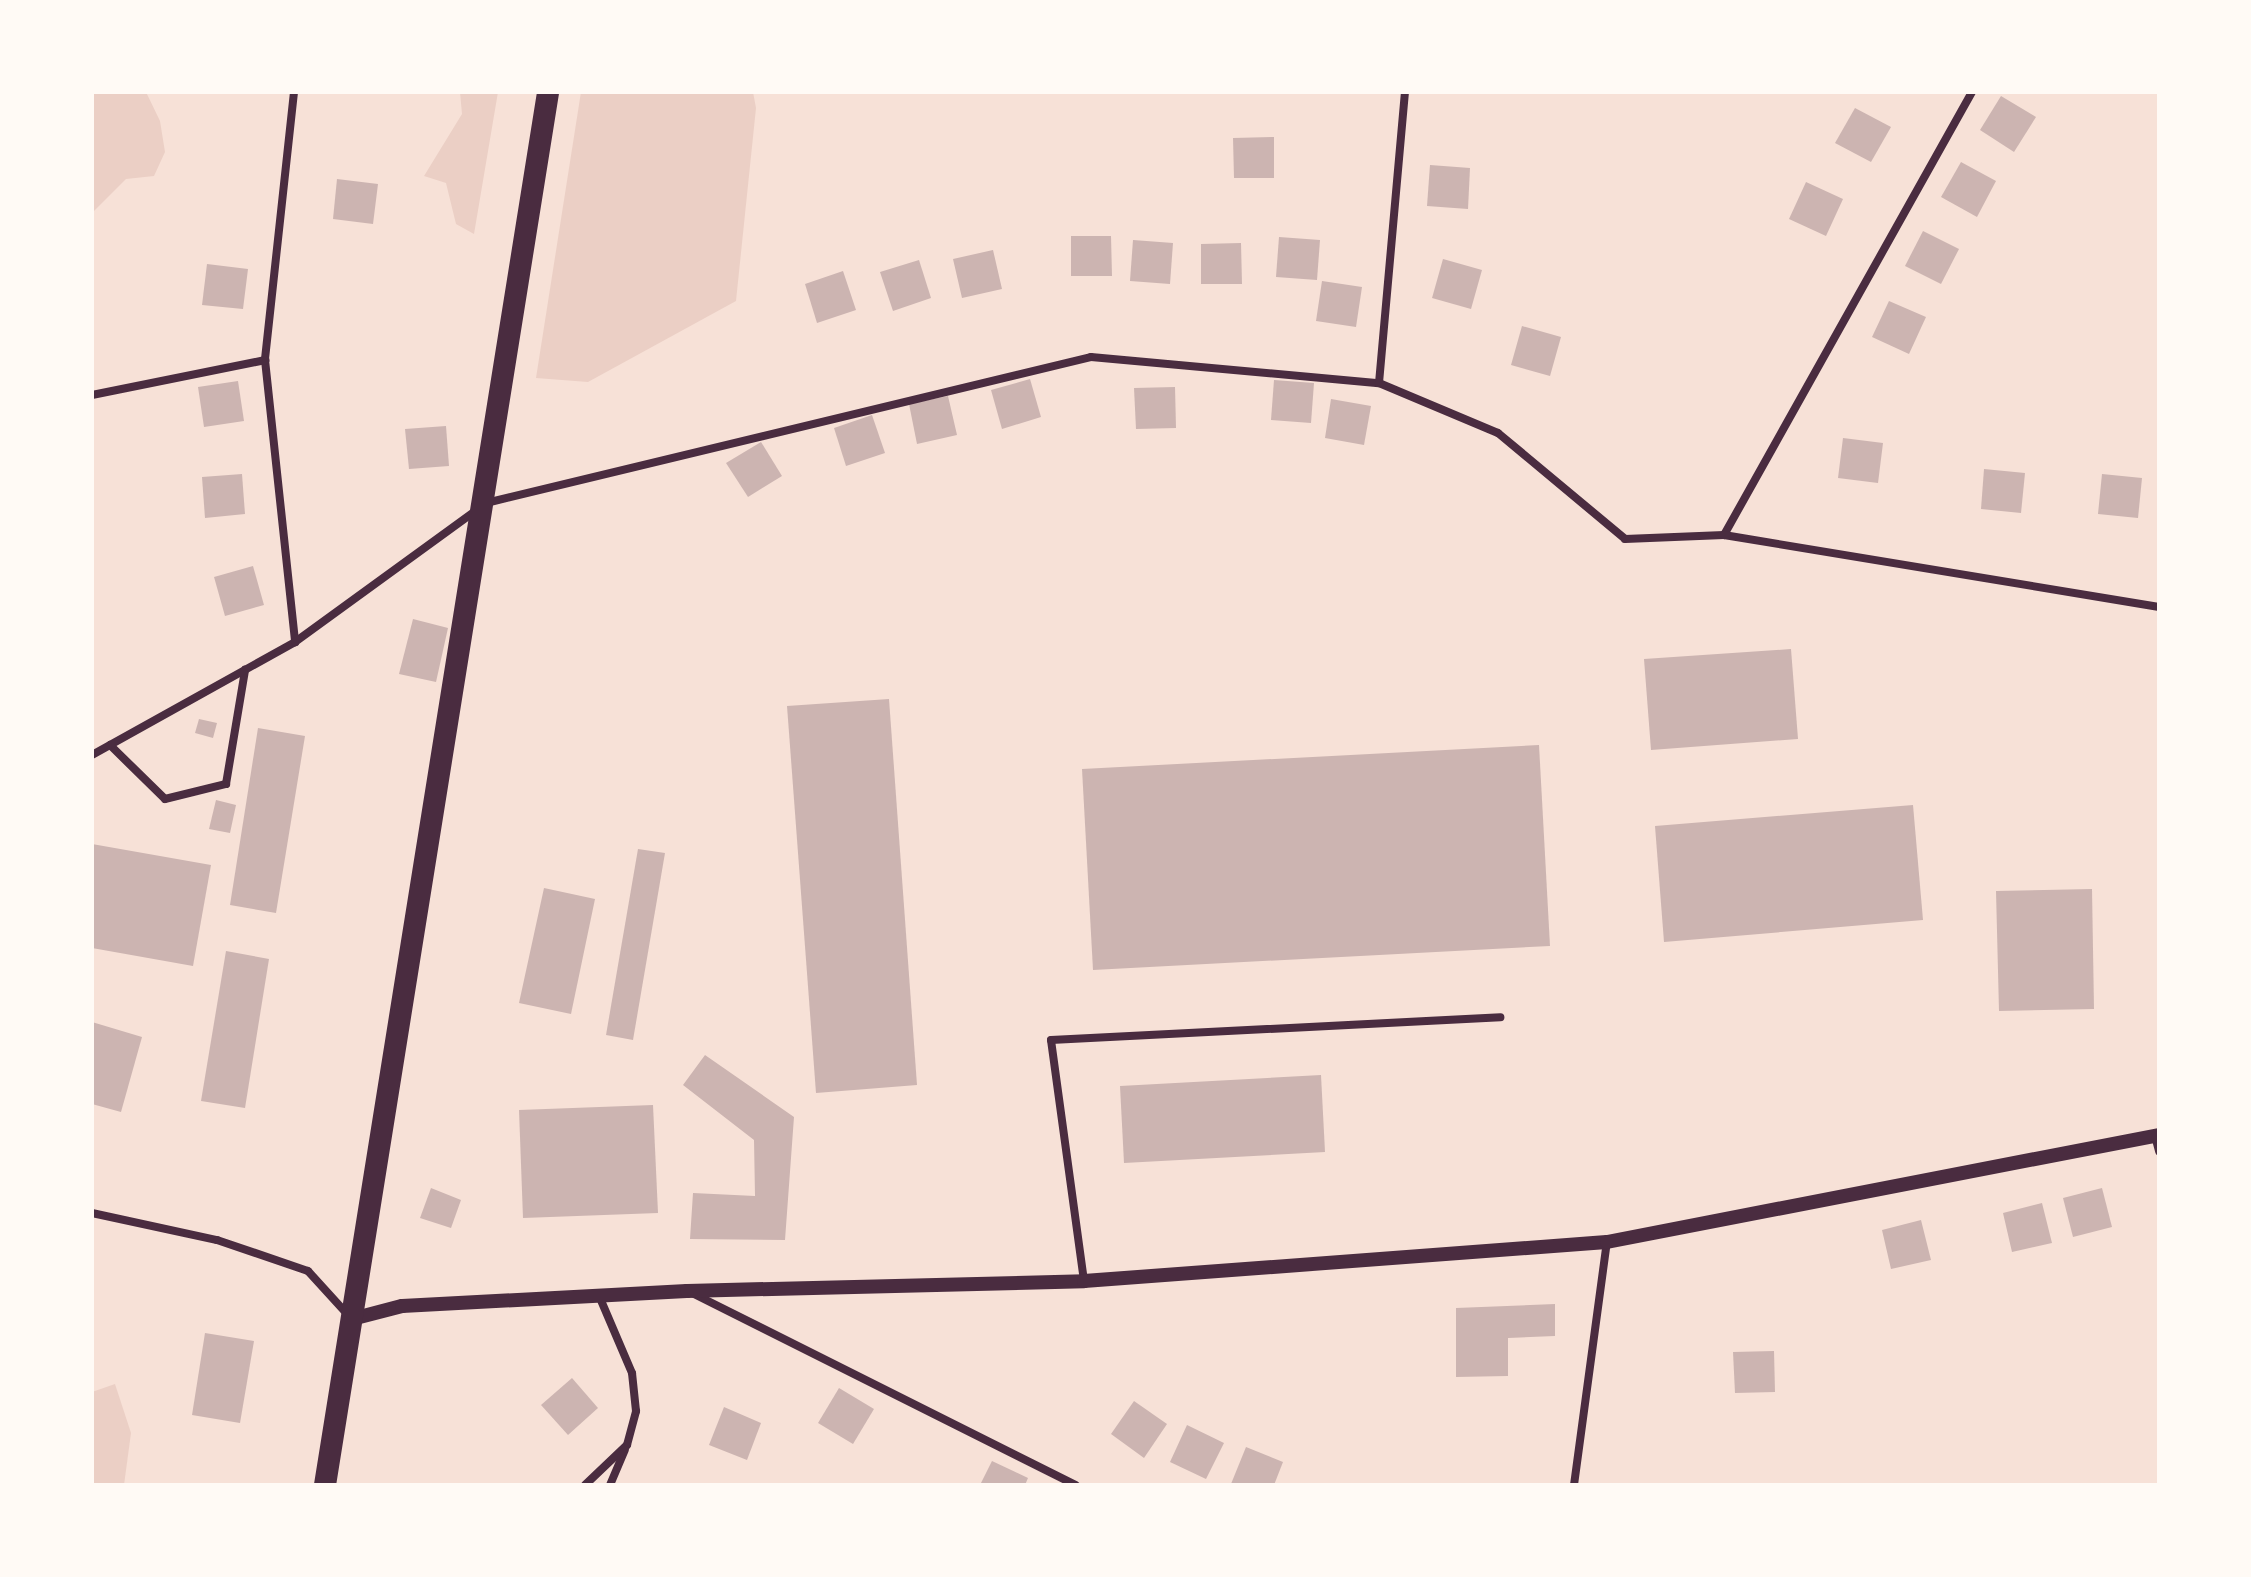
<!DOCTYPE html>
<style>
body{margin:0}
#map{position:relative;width:2251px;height:1577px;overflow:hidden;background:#f7e1d7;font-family:Lato,sans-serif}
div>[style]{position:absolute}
.green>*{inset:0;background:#ebcfc5}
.building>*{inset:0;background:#ccb4b1}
.minor>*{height:8px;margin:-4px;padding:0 4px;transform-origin:4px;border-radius:4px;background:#4a2c40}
.tertiary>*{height:14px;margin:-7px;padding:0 7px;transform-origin:7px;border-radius:7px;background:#4a2c40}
.trunk>*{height:22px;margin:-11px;padding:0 11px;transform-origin:11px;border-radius:11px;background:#4a2c40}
span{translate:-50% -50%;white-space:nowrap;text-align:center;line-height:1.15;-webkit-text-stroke:8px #fffaf5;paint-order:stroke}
.frame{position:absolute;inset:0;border:94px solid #fffaf5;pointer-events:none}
</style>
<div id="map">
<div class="green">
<i style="clip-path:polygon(92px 92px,146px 92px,160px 121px,165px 152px,154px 176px,126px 179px,92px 213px)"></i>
<i style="clip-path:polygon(460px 92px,498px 92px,474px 234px,456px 224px,446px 183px,424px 176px,462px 114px)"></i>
<i style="clip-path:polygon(581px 92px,753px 92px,756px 108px,736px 301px,588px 382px,536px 378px)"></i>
<i style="clip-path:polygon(115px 1384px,131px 1433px,124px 1485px,92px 1485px,92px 1392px)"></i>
</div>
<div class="building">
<i style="clip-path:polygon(2001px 96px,2036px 117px,2014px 152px,1980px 130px)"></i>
<i style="clip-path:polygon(1855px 108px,1891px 127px,1871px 162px,1835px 143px)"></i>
<i style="clip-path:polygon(1274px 137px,1274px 178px,1234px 178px,1233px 138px)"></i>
<i style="clip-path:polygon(1961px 162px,1996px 181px,1977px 217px,1941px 197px)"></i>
<i style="clip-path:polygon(1430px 165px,1470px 168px,1468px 209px,1427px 206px)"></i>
<i style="clip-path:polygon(337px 179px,378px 184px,373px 224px,333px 219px)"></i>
<i style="clip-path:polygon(1806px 182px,1843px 199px,1826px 236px,1789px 219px)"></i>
<i style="clip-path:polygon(1923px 231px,1959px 249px,1941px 284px,1905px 266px)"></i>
<i style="clip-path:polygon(1071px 236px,1111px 236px,1112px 276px,1071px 276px)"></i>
<i style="clip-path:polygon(1279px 237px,1320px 240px,1317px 280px,1276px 277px)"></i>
<i style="clip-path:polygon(1133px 240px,1173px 243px,1170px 284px,1130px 281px)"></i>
<i style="clip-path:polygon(1241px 243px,1242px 284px,1201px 284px,1201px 244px)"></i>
<i style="clip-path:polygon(993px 250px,1002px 289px,962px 298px,953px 259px)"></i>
<i style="clip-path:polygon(1443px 259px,1482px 270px,1471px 309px,1432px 298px)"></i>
<i style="clip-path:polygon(919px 260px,931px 298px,893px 311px,880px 272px)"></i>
<i style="clip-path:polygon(207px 264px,248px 269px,243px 309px,202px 305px)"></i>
<i style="clip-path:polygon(843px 271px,856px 310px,817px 323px,805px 284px)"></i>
<i style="clip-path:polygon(1322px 281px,1362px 287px,1356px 327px,1316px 321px)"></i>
<i style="clip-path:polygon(1889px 301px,1926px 317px,1909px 354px,1872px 337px)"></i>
<i style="clip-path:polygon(1522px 326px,1561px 337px,1550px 376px,1511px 365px)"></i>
<i style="clip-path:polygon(1030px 379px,1041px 417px,1002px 429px,991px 390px)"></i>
<i style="clip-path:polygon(1274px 380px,1314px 383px,1311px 423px,1271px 420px)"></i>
<i style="clip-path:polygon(238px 381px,244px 421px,204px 427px,198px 387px)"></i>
<i style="clip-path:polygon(1175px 387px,1176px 428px,1136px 429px,1134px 388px)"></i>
<i style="clip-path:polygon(948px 396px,957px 435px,917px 444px,909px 404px)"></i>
<i style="clip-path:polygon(1331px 399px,1371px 406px,1364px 445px,1325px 438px)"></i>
<i style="clip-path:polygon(872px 415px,885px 453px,846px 466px,834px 428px)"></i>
<i style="clip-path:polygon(446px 426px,449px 466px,409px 469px,405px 429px)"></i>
<i style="clip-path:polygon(1843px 438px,1883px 443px,1878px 483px,1838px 478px)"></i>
<i style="clip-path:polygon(761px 442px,782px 476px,748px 497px,726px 463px)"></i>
<i style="clip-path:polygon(1984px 469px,2025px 473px,2021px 513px,1981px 509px)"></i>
<i style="clip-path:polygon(242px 474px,245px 514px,205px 518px,202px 477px)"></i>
<i style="clip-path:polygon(2102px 474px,2142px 478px,2138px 518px,2098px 514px)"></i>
<i style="clip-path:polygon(253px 566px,264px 605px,225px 616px,214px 577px)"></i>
<i style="clip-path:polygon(413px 619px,448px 628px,436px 682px,399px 674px)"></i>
<i style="clip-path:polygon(1791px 649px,1798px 739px,1651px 750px,1644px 659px)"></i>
<i style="clip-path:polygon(889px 699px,917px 1085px,816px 1093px,787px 706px)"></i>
<i style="clip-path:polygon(199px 719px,217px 723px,213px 738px,195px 733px)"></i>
<i style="clip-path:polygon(258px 728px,305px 736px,276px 913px,230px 905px)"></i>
<i style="clip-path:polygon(1539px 745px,1550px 946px,1093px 970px,1082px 769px)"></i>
<i style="clip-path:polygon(216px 800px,236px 805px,230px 833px,209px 829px)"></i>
<i style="clip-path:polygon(1913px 805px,1923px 920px,1664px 942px,1655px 826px)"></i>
<i style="clip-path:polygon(92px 844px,211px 865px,193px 966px,92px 948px)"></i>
<i style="clip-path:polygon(638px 849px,665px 853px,633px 1040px,606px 1035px)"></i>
<i style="clip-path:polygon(544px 888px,595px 899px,571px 1014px,519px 1003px)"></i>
<i style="clip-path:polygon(2092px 889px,2094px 1009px,1999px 1011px,1996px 891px)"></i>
<i style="clip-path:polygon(226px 951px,269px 959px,245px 1108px,201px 1101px)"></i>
<i style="clip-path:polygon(92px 1022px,142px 1037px,121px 1112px,92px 1104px)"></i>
<i style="clip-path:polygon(705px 1055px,794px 1117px,785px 1240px,690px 1239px,693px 1193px,755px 1196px,754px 1140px,683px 1085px)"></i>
<i style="clip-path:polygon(1321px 1075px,1325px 1152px,1124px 1163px,1120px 1086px)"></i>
<i style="clip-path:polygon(653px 1105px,658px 1213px,523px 1218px,519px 1110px)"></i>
<i style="clip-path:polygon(431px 1188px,461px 1200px,451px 1228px,420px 1218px)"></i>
<i style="clip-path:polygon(2102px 1188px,2112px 1227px,2073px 1237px,2063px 1198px)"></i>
<i style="clip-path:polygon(2042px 1203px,2052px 1243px,2012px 1252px,2003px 1213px)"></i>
<i style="clip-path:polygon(1921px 1220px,1931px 1260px,1891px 1269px,1882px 1230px)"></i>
<i style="clip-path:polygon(1555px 1304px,1555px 1336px,1508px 1338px,1508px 1376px,1456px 1377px,1456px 1308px)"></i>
<i style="clip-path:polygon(205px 1333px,254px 1341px,240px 1423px,192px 1415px)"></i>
<i style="clip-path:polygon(1774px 1351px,1775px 1392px,1735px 1393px,1733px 1352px)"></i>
<i style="clip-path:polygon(572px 1378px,598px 1408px,568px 1435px,541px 1405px)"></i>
<i style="clip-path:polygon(839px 1388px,874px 1409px,853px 1444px,818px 1423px)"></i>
<i style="clip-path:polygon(1134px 1401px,1167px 1424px,1144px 1458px,1111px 1434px)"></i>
<i style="clip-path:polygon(724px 1407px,761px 1423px,747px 1460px,709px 1445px)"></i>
<i style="clip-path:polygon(1187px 1425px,1224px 1443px,1206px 1479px,1170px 1462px)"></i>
<i style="clip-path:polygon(1246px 1447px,1283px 1462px,1274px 1485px,1231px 1484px)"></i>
<i style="clip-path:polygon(992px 1461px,1028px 1478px,1025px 1485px,980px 1485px)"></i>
</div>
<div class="minor">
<i style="left:294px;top:92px;width:270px;rotate:96.2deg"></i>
<i style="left:265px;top:360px;width:284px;rotate:83.9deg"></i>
<i style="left:1379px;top:383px;width:292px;rotate:-84.9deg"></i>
<i style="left:92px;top:395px;width:177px;rotate:-11.4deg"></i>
<i style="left:1724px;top:535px;width:508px;rotate:-60.76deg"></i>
<i style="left:110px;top:745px;width:77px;rotate:44.5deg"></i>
<i style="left:165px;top:799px;width:63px;rotate:-13.8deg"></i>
<i style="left:226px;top:784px;width:116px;rotate:-80.5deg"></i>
<i style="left:92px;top:755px;width:232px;rotate:-29.1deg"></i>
<i style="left:295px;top:642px;width:236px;rotate:-36deg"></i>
<i style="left:486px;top:503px;width:622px;rotate:-13.57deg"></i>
<i style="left:1091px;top:357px;width:289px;rotate:5.2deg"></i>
<i style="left:1379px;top:383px;width:129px;rotate:22.8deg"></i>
<i style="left:1498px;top:433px;width:165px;rotate:39.8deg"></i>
<i style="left:1625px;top:539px;width:99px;rotate:-2.3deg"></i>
<i style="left:1724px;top:535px;width:441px;rotate:9.4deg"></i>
<i style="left:2155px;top:1136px;width:16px;rotate:75deg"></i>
<i style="left:92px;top:1213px;width:128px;rotate:12.2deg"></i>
<i style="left:217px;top:1240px;width:96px;rotate:18.8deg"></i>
<i style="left:308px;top:1271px;width:59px;rotate:47.7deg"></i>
<i style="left:1084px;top:1281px;width:243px;rotate:-97.8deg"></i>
<i style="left:1051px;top:1040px;width:450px;rotate:-2.9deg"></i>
<i style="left:694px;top:1294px;width:427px;rotate:26.6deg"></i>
<i style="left:585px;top:1485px;width:58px;rotate:-43.6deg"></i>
<i style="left:627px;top:1445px;width:35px;rotate:-75deg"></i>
<i style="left:636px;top:1411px;width:38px;rotate:-96deg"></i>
<i style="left:632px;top:1373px;width:82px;rotate:-113.1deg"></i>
<i style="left:610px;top:1485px;width:38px;rotate:-67deg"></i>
<i style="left:1574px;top:1485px;width:245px;rotate:-82.3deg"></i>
</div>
<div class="tertiary">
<i style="left:352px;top:1319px;width:52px;rotate:-14.6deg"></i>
<i style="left:402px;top:1306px;width:285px;rotate:-3deg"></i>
<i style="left:687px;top:1291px;width:397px;rotate:-1.4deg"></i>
<i style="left:1084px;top:1281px;width:524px;rotate:-4.26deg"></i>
<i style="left:1607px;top:1242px;width:562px;rotate:-10.97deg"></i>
</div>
<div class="trunk">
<i style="left:325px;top:1485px;width:1411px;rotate:-80.9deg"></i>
</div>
<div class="frame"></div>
</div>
